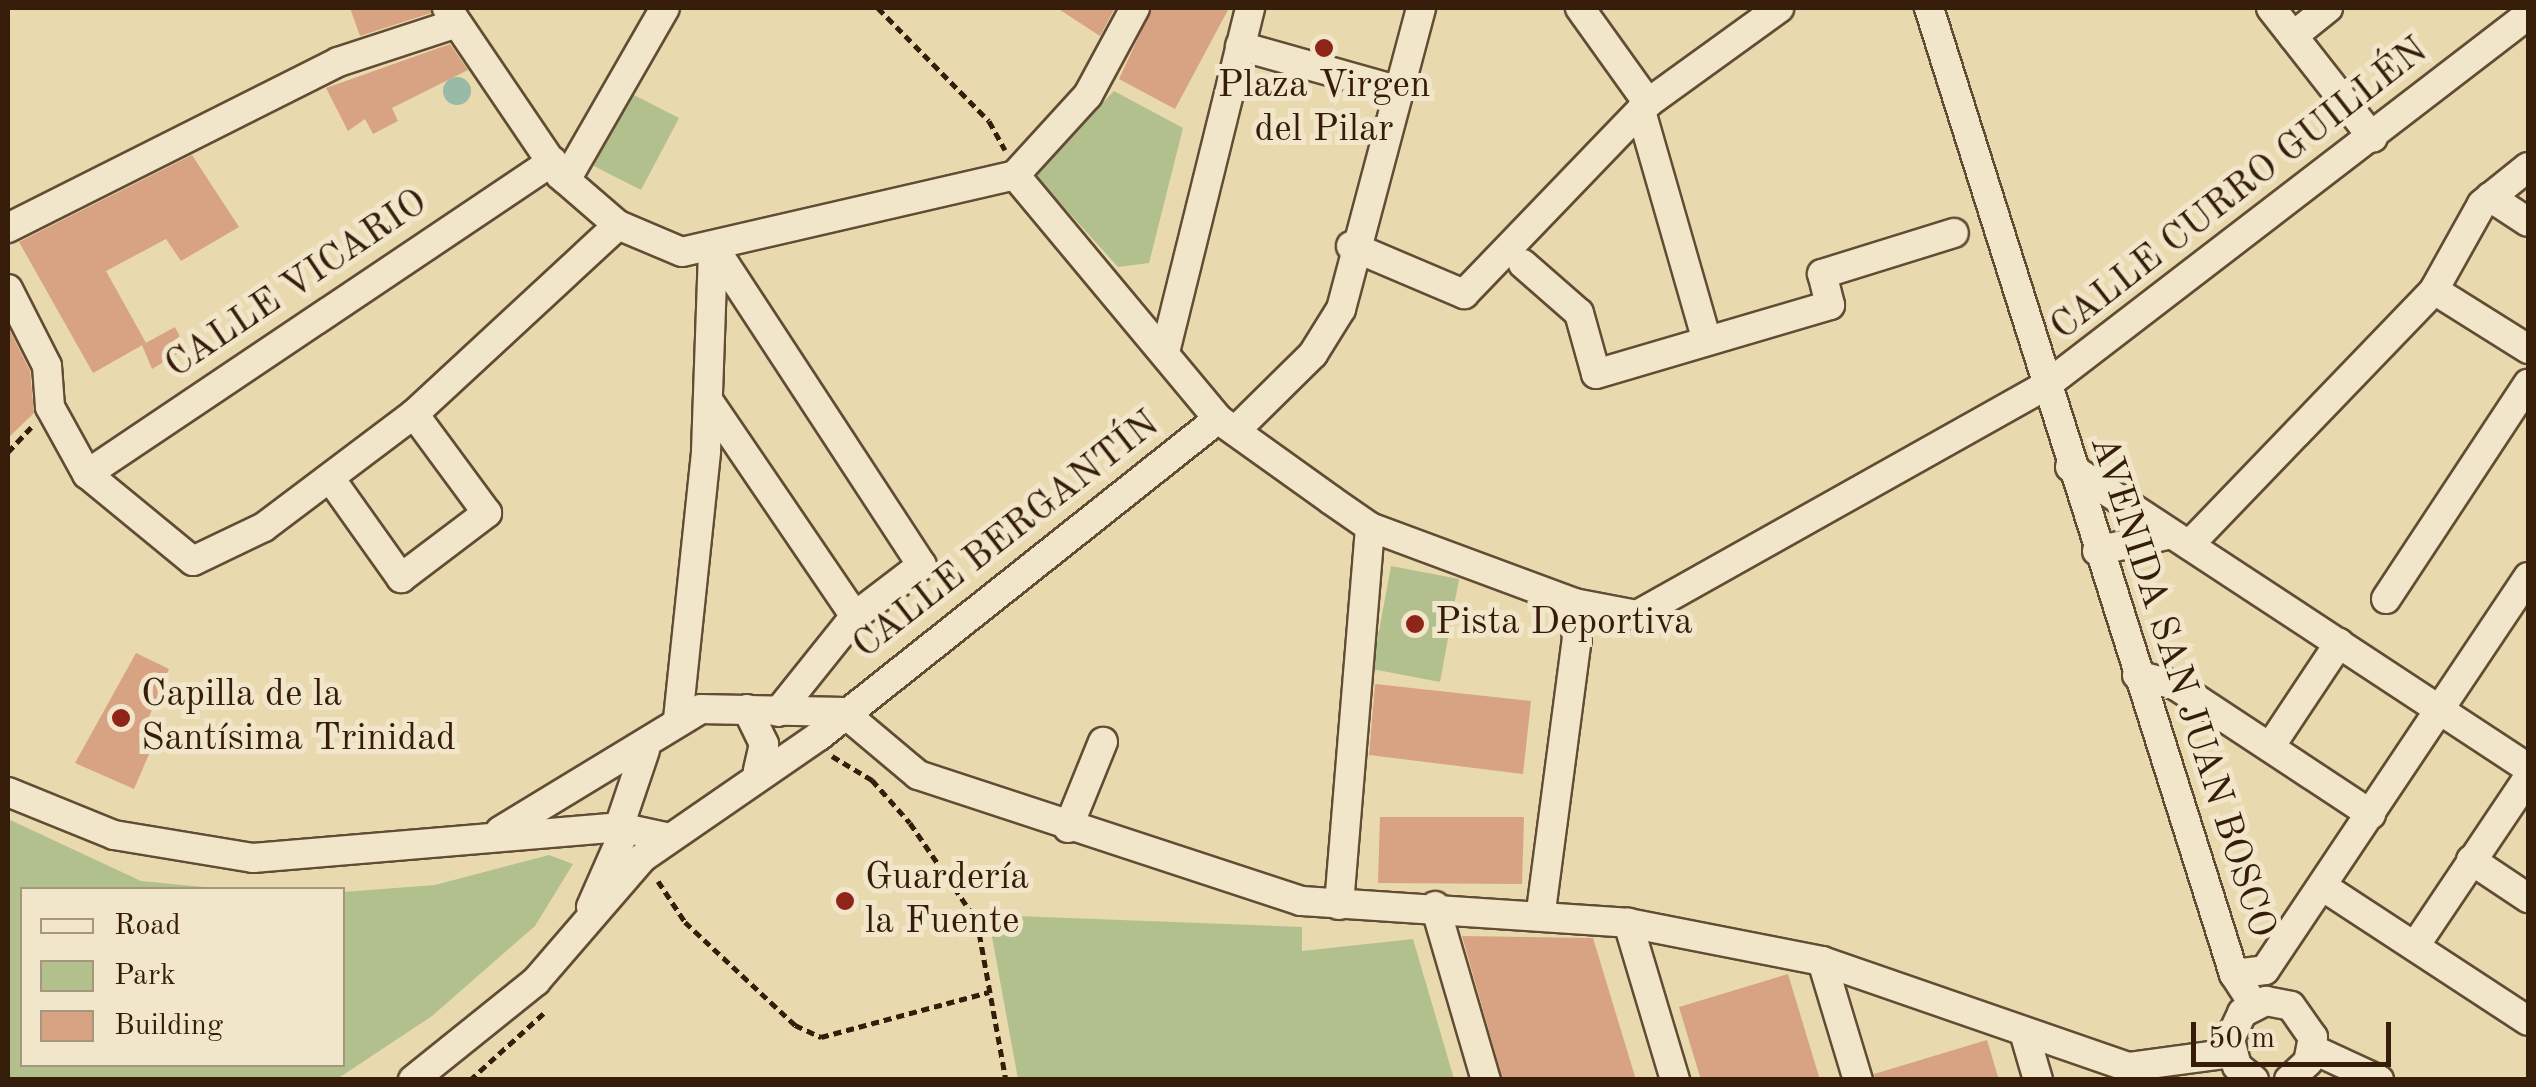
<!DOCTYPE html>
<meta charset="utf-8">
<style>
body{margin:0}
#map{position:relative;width:2536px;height:1087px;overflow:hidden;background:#e9d9ae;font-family:"Old Standard TT",serif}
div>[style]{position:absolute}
.green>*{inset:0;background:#b2c08e}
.water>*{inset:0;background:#98baa7}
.round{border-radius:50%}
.building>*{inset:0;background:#d7a382}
.path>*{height:5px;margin-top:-2.5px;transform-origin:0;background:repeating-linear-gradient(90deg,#351d0a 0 8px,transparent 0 13px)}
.roads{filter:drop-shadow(2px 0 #624c33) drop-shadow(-2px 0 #624c33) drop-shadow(0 2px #624c33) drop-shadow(0 -2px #624c33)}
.minor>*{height:28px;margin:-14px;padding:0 14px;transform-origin:14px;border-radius:14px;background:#f1e6ca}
.dots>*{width:28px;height:28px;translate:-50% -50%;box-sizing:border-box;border:5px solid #f1e6ca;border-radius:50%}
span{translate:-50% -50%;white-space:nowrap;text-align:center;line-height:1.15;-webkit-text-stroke:10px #f1e6ca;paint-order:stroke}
.poi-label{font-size:38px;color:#351d0a}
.left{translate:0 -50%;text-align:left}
.street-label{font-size:38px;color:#351d0a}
.frame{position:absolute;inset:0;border:10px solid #351d0a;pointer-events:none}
.legend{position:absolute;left:20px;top:887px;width:325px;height:180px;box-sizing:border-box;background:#f1e6ca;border:2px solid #a6967d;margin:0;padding:12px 18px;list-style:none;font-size:30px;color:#351d0a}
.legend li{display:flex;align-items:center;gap:20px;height:50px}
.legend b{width:50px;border:2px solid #a6967d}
.scale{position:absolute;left:2191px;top:1022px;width:200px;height:45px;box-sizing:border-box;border:5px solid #351d0a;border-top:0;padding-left:12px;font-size:30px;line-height:35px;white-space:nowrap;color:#351d0a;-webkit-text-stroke:8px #f1e6ca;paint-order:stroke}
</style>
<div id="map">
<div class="green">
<i style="clip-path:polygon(1114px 91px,1183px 128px,1149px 263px,1118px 267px,1034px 174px)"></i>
<i style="clip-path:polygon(628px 92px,679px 118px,641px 190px,590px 164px)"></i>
<i style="clip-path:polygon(1391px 566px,1459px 579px,1440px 682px,1372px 669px)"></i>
<i style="clip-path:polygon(8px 819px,141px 881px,225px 889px,22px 890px,22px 1064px,342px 1064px,343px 892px,435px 885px,549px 855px,573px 864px,535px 926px,432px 1016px,337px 1079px,8px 1079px)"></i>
<i style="clip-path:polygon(988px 915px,1302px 927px,1302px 951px,1413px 939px,1454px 1079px,1018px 1079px)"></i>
</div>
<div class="water">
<i class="round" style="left:443px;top:77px;width:28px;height:28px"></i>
</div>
<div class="building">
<i style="clip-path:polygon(350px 8px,430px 8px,431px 13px,360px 36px)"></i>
<i style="clip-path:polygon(1057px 8px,1115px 8px,1100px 36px)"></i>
<i style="clip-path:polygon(1152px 8px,1229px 8px,1175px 109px,1119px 79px)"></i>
<i style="clip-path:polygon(450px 44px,468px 70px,392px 108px,398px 121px,373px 134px,365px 119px,348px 131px,326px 88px)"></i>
<i style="clip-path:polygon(192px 155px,239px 227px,181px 261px,166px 239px,106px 271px,146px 343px,93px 373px,19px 242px)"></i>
<i style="clip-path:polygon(8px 327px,30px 371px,34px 413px,8px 438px)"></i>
<i style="clip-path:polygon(175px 327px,186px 349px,152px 369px,142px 345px)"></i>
<i style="clip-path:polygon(136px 653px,169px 669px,146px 724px,159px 731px,134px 789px,75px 763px)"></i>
<i style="clip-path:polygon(1375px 684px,1531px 701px,1523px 774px,1369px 755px)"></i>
<i style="clip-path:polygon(1380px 817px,1524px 817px,1522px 884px,1378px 883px)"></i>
<i style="clip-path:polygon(1462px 936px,1593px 938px,1636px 1080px,1503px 1080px)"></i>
<i style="clip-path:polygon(1788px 974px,1820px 1080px,1701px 1080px,1679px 1007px)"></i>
<i style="clip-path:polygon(1987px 1040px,1999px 1080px,1875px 1080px,1874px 1074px)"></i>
</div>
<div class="path">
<i style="left:878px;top:8px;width:158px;rotate:45.5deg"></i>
<i style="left:989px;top:121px;width:33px;rotate:61deg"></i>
<i style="left:8px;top:452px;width:37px;rotate:-47deg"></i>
<i style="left:832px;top:756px;width:47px;rotate:31deg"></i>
<i style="left:872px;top:780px;width:57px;rotate:48.5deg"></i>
<i style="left:910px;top:823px;width:119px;rotate:55.6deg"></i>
<i style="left:977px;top:921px;width:162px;rotate:79.7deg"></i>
<i style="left:658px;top:881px;width:49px;rotate:56.6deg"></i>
<i style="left:685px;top:922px;width:151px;rotate:43.1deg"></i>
<i style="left:795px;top:1025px;width:29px;rotate:25deg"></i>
<i style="left:821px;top:1037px;width:174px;rotate:-15deg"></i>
<i style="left:470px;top:1080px;width:103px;rotate:-42.2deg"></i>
</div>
<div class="roads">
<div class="minor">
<i style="left:447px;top:8px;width:202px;rotate:55.9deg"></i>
<i style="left:560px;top:175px;width:77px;rotate:40.8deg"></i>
<i style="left:618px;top:225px;width:69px;rotate:22.9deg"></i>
<i style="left:682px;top:252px;width:342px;rotate:-13deg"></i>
<i style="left:1015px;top:175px;width:108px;rotate:-47.6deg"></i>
<i style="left:1088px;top:95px;width:99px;rotate:-61.6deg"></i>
<i style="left:1580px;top:8px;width:117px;rotate:54.4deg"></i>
<i style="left:1929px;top:8px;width:1013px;rotate:72.48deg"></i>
<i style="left:2234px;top:974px;width:37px;rotate:57deg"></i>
<i style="left:2271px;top:8px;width:165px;rotate:51.9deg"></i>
<i style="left:2293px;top:36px;width:45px;rotate:-38.7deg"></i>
<i style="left:1240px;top:46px;width:163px;rotate:15.7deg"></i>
<i style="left:1641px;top:111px;width:239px;rotate:74deg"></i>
<i style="left:1015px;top:175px;width:317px;rotate:50.2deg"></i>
<i style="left:1218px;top:419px;width:139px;rotate:35.6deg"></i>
<i style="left:1331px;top:500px;width:47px;rotate:34.7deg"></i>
<i style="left:1370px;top:527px;width:218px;rotate:20.4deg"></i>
<i style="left:1574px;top:603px;width:64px;rotate:10.8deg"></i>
<i style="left:1637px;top:615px;width:467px;rotate:-29.3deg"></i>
<i style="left:2044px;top:387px;width:610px;rotate:-37.55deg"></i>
<i style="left:566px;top:180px;width:198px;rotate:-60.1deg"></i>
<i style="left:2490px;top:197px;width:45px;rotate:33.3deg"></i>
<i style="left:8px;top:228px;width:369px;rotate:-26.7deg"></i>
<i style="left:338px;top:62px;width:122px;rotate:-18.1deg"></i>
<i style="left:713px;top:246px;width:381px;rotate:56.8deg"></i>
<i style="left:922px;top:565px;width:84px;rotate:142.7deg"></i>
<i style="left:855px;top:616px;width:123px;rotate:128.7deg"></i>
<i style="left:1351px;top:246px;width:123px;rotate:23deg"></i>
<i style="left:1464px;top:294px;width:265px;rotate:-46.1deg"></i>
<i style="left:1648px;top:103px;width:162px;rotate:-35.9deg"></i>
<i style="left:1523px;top:264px;width:74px;rotate:41.2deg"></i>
<i style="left:1579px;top:313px;width:63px;rotate:74.4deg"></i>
<i style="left:1596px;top:374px;width:244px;rotate:-16.4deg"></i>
<i style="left:1830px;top:305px;width:32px;rotate:-104deg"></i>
<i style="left:1822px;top:274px;width:138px;rotate:-17.3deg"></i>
<i style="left:8px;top:289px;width:86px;rotate:63.1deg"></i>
<i style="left:47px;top:366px;width:41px;rotate:85.8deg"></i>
<i style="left:50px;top:407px;width:77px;rotate:61.1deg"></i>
<i style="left:87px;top:474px;width:137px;rotate:39.4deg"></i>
<i style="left:193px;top:561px;width:79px;rotate:-25.6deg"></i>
<i style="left:264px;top:527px;width:188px;rotate:-37deg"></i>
<i style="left:414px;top:414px;width:278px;rotate:-42.8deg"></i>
<i style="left:2434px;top:290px;width:111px;rotate:32.1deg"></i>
<i style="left:1166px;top:348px;width:350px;rotate:-76.1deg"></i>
<i style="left:708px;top:400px;width:261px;rotate:55.8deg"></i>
<i style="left:1235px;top:431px;width:110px;rotate:-44.6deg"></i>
<i style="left:1313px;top:354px;width:53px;rotate:-58.1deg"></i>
<i style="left:1341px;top:309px;width:311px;rotate:-75.1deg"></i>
<i style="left:2070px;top:467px;width:548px;rotate:33.31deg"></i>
<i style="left:87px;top:474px;width:561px;rotate:-33.89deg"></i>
<i style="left:330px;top:478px;width:123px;rotate:54.6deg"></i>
<i style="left:401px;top:578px;width:108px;rotate:-37.1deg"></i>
<i style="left:487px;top:513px;width:123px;rotate:-126.4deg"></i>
<i style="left:2189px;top:545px;width:354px;rotate:-46.1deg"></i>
<i style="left:2434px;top:290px;width:98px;rotate:-60.8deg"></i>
<i style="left:2482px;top:204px;width:59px;rotate:-38.8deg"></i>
<i style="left:2097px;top:551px;width:76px;rotate:-12.9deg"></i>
<i style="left:2386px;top:599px;width:258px;rotate:-56.6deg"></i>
<i style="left:2137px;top:675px;width:39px;rotate:15deg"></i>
<i style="left:2175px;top:685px;width:235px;rotate:33.4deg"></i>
<i style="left:747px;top:709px;width:39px;rotate:64deg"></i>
<i style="left:764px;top:744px;width:27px;rotate:103deg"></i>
<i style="left:843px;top:712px;width:98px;rotate:40deg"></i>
<i style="left:918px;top:775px;width:403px;rotate:18.2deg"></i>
<i style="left:1301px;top:901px;width:328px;rotate:3.8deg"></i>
<i style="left:1628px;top:923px;width:198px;rotate:11.1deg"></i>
<i style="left:1822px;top:961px;width:324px;rotate:19.1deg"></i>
<i style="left:2128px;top:1067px;width:104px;rotate:-7.7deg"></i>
<i style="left:678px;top:719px;width:269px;rotate:-84deg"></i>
<i style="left:706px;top:451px;width:205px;rotate:-88deg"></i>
<i style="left:2270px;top:747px;width:125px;rotate:-56.4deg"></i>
<i style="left:8px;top:792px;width:114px;rotate:22.1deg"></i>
<i style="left:114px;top:835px;width:141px;rotate:9.4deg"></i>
<i style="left:253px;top:858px;width:367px;rotate:-4.8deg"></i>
<i style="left:619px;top:827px;width:52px;rotate:12.2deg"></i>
<i style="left:619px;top:827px;width:81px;rotate:-71.3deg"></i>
<i style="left:1068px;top:828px;width:93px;rotate:-67.9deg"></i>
<i style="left:500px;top:831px;width:235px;rotate:-31.3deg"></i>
<i style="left:701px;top:709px;width:142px;rotate:1.2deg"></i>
<i style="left:2471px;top:860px;width:69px;rotate:33.7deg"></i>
<i style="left:2322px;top:886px;width:246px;rotate:33.2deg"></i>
<i style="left:1339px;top:905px;width:379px;rotate:-85.3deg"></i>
<i style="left:1435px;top:906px;width:181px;rotate:73.7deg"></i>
<i style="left:591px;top:907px;width:84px;rotate:-66.2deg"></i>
<i style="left:1541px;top:911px;width:274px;rotate:-82.5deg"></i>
<i style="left:1577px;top:639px;width:36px;rotate:-95deg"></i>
<i style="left:1628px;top:923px;width:164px;rotate:73.3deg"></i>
<i style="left:2415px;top:946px;width:202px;rotate:-56.1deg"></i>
<i style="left:1822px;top:961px;width:124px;rotate:73.2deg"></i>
<i style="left:2234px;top:974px;width:31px;rotate:-7deg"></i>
<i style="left:2265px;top:970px;width:473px;rotate:-56.2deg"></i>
<i style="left:2024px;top:1032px;width:50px;rotate:73.7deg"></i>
<i style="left:2312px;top:1049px;width:74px;rotate:24.8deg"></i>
<i style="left:413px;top:1080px;width:158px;rotate:-38.8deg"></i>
<i style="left:536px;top:981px;width:162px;rotate:-49.2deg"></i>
<i style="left:642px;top:858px;width:215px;rotate:-34.6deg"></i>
<i style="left:819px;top:736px;width:510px;rotate:-38.47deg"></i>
<i style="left:2254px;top:1080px;width:22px;rotate:-141deg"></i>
<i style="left:2237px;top:1066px;width:28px;rotate:-105deg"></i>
<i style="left:2230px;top:1039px;width:29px;rotate:-65deg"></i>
<i style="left:2242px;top:1013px;width:27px;rotate:-27deg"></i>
<i style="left:2266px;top:1001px;width:25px;rotate:11deg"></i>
<i style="left:2291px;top:1006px;width:38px;rotate:55deg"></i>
<i style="left:2313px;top:1037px;width:25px;rotate:101deg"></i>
<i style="left:2308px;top:1062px;width:26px;rotate:137deg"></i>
</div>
</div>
<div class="dots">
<i style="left:1324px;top:48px;background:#8f2418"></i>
<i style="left:1415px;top:624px;background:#8f2418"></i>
<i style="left:121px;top:718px;background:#8f2418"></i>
<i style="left:845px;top:901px;background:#8f2418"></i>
</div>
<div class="poi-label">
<span style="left:1324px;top:109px">Plaza Virgen<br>del Pilar</span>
<span class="left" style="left:1435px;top:624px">Pista Deportiva</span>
<span class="left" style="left:141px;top:718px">Capilla de la<br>Santísima Trinidad</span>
<span class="left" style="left:865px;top:901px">Guardería<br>la Fuente</span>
</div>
<div class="street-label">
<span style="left:2240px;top:190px;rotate:-38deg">CALLE CURRO GUILLÉN</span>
<span style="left:297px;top:285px;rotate:-34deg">CALLE VICARIO</span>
<span style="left:1007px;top:536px;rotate:-38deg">CALLE BERGANTÍN</span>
<span style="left:2181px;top:687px;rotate:72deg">AVENIDA SAN JUAN BOSCO</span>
</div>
<div class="frame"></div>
<ul class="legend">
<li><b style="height:12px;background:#f1e6ca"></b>Road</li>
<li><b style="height:28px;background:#b2c08e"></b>Park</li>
<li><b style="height:28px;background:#d7a382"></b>Building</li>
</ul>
<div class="scale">50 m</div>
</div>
